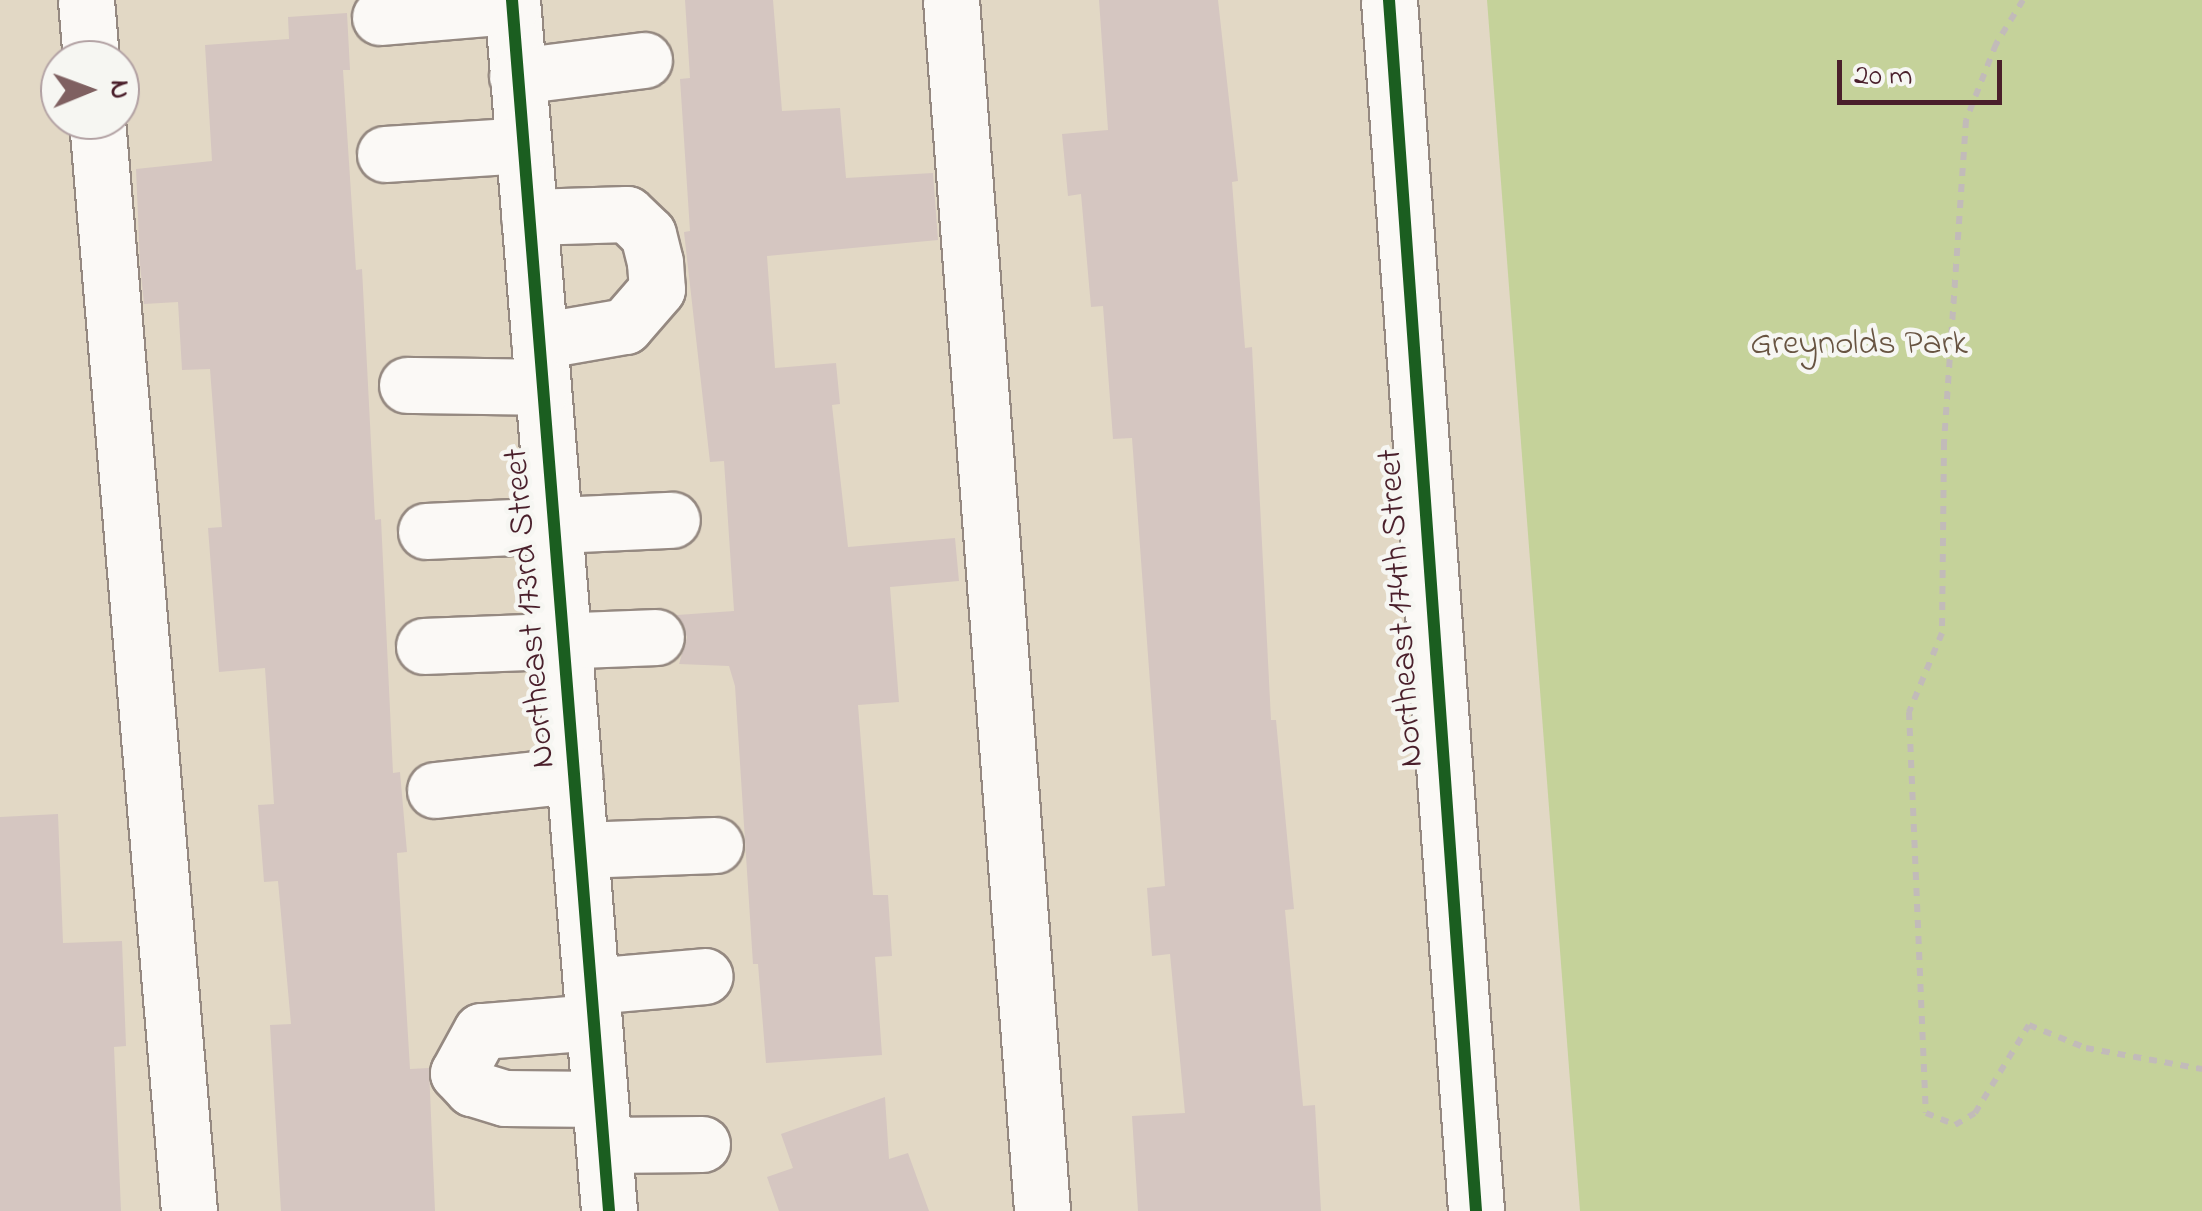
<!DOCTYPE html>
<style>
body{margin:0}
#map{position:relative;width:2202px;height:1211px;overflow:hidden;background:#e2d8c5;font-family:"Indie Flower",sans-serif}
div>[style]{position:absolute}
.green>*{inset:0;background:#c5d29a}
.building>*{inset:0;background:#d5c6c1}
.path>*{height:6px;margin-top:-3px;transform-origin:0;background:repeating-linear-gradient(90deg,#c2bbb9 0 8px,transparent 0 16px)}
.roads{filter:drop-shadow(2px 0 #958981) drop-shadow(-2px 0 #958981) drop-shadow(0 2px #958981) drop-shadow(0 -2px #958981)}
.minor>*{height:55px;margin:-27.5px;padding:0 27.5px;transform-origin:27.5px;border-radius:27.5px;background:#fbf9f6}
.cycleway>*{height:12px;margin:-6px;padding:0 6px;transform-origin:6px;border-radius:6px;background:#1b5e20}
span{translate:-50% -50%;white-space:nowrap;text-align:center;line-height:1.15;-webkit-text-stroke:9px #f6f6f2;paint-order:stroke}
.park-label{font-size:35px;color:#685442}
.street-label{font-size:35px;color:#4a1f2b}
.north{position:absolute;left:40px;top:40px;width:100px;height:100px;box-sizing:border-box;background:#f6f6f2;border:2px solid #b1a0a2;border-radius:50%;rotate:89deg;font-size:28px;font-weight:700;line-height:40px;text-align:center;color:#4a1f2b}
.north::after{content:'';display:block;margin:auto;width:35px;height:45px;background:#7f6061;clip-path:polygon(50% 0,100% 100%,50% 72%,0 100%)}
.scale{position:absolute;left:1837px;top:60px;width:165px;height:45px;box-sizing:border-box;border:5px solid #4a1f2b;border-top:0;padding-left:12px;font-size:30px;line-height:35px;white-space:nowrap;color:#4a1f2b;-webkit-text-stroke:8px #f6f6f2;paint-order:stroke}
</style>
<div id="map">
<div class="green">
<i style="clip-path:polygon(1487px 0,2202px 0,2202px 1211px,1580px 1211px)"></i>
</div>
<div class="building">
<i style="clip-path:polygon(685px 0,773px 0,782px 111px,840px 108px,846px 178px,933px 173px,938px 240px,767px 256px,775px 368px,836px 363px,840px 404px,832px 405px,848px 547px,955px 538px,959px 581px,890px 587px,899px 702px,858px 705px,873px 895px,888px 895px,892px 956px,875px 957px,882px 1055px,766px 1063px,758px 964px,753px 964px,735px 686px,729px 666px,679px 664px,687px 637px,677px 615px,734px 611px,724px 461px,710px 462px,684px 232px,690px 231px,680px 79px,690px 78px)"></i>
<i style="clip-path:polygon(1099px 0,1218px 0,1238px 181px,1232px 182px,1245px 348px,1252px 347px,1271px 720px,1276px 720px,1294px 909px,1285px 910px,1303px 1106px,1315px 1105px,1321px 1211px,1138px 1211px,1132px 1116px,1185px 1113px,1170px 954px,1152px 956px,1147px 888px,1165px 886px,1132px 438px,1113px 439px,1103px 306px,1091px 307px,1081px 194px,1068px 196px,1062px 134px,1108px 130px)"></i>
<i style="clip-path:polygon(347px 13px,350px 70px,343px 70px,356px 270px,362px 269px,375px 520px,381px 519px,393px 773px,400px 772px,407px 852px,397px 853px,410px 1069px,429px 1068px,435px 1211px,281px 1211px,270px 1025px,291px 1024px,278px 881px,264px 882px,258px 805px,274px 804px,265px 668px,219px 672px,208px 528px,222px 527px,210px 369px,182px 370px,178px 302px,144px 304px,140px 264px,136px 169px,212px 161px,205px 45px,289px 39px,288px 17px)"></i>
<i style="clip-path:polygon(58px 814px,63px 943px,122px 941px,126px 1046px,114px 1047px,121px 1211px,0 1211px,0 817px)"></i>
<i style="clip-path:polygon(885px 1097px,889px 1159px,908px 1153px,929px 1211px,779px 1211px,767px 1177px,793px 1168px,781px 1134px)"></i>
</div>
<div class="path">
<i style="left:2023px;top:0;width:52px;rotate:121.5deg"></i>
<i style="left:1996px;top:44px;width:82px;rotate:111.5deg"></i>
<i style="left:1966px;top:120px;width:323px;rotate:93.9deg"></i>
<i style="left:1944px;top:442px;width:191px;rotate:90.6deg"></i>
<i style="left:1942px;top:633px;width:86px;rotate:112.7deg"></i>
<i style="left:1909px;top:712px;width:401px;rotate:87.6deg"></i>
<i style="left:1926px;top:1113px;width:31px;rotate:22deg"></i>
<i style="left:1955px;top:1125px;width:23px;rotate:-31deg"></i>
<i style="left:1975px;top:1113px;width:103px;rotate:-58.5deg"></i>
<i style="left:2029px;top:1025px;width:61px;rotate:22deg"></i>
<i style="left:2086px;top:1048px;width:118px;rotate:10.3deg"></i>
</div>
<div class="roads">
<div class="minor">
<i style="left:86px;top:0;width:60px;rotate:85.2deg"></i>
<i style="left:512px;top:0;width:1215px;rotate:85.42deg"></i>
<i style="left:951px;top:0;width:1214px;rotate:85.7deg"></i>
<i style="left:1389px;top:0;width:1214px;rotate:85.89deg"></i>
<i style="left:380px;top:17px;width:132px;rotate:-4.8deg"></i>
<i style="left:517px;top:76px;width:128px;rotate:-7.2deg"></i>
<i style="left:97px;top:120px;width:1095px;rotate:85.18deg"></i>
<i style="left:385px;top:154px;width:138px;rotate:-3.7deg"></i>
<i style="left:529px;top:217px;width:98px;rotate:-1.8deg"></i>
<i style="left:627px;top:214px;width:29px;rotate:44deg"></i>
<i style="left:648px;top:234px;width:29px;rotate:76deg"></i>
<i style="left:655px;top:262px;width:27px;rotate:86deg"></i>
<i style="left:657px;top:289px;width:49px;rotate:130.9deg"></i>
<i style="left:625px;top:326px;width:87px;rotate:170.1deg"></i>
<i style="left:407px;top:385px;width:136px;rotate:0.8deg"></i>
<i style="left:426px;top:531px;width:246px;rotate:-2.6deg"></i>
<i style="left:424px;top:646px;width:232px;rotate:-2.2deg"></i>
<i style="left:435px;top:790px;width:140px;rotate:-6.2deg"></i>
<i style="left:580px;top:850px;width:135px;rotate:-2.1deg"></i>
<i style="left:591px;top:986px;width:114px;rotate:-5deg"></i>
<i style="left:594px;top:1022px;width:113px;rotate:175.4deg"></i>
<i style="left:481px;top:1031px;width:48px;rotate:118.7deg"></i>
<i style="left:458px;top:1073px;width:21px;rotate:47deg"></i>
<i style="left:472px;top:1088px;width:34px;rotate:17deg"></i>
<i style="left:505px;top:1098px;width:95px;rotate:0.6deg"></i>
<i style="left:604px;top:1145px;width:98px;rotate:-0.6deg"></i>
</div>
</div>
<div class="cycleway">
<i style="left:512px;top:0;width:1215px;rotate:85.42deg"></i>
<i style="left:1389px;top:0;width:1214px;rotate:85.89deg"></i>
</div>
<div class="park-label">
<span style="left:1859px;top:345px">Greynolds Park</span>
</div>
<div class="street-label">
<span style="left:531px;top:608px;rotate:-95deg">Northeast 173rd Street</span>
<span style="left:1402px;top:608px;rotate:-94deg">Northeast 174th Street</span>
</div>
<div class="north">N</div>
<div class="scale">20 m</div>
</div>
